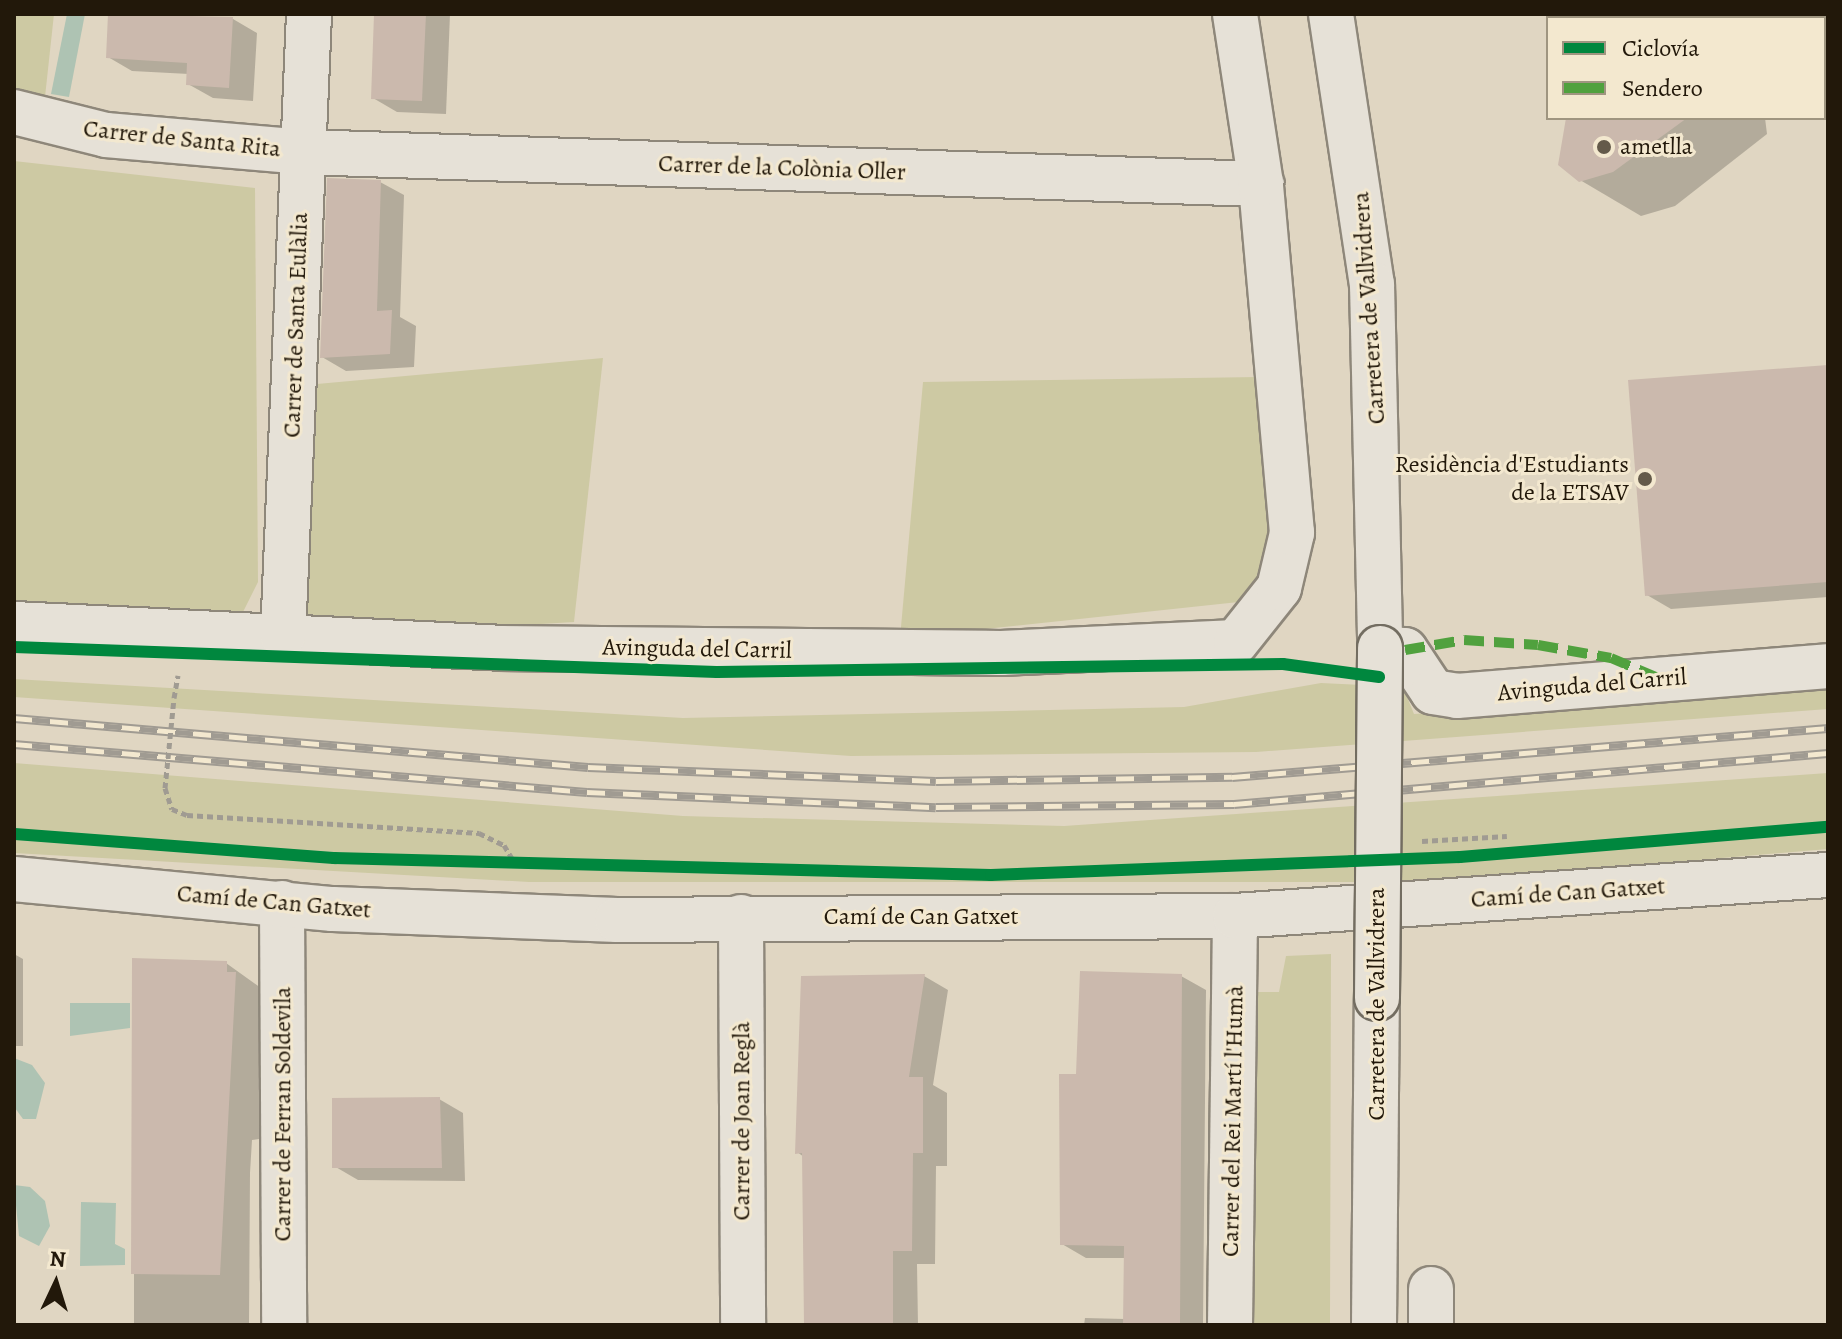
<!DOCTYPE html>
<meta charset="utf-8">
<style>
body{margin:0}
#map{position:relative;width:1842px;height:1339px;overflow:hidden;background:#e0d6c2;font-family:Alegreya,serif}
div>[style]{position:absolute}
.green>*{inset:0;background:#cdc9a3}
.water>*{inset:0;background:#aec3b3}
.shadow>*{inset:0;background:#0003}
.building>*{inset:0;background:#cbb9ad}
.path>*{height:5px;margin-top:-2.5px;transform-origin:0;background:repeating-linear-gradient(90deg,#a09b92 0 6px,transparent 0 10px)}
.roads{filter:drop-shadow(2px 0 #8e877a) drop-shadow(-2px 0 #8e877a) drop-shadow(0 2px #8e877a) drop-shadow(0 -2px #8e877a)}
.minor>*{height:44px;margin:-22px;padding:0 22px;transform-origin:22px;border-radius:22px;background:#e6e1d7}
.tertiary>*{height:44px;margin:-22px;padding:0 22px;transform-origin:22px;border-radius:22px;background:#e6e1d7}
.secondary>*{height:44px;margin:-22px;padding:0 22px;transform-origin:22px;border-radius:22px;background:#e6e1d7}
.rail>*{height:9px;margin-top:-4.5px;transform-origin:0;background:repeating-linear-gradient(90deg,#f3e8cf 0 18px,#a09b92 0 36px);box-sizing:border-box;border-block:2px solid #a09b92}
.path-bridge>*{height:5px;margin-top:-2.5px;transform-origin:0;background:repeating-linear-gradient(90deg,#a09b92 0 6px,transparent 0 10px)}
.bridges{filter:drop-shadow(2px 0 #736d61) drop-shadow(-2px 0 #736d61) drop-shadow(0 2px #736d61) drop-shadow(0 -2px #736d61)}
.secondary-bridge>*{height:44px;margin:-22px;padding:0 22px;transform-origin:22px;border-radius:22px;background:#e6e1d7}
.quiet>*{height:10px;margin-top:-5px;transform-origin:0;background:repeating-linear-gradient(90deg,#50a13e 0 20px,transparent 0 30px)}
.cycleway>*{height:12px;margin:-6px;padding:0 6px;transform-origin:6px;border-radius:6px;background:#00873e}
.dots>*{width:22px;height:22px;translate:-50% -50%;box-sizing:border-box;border:4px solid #f3e8cf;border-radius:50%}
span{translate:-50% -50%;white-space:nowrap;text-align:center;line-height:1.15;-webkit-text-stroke:6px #f3e8cf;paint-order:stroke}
.street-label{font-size:24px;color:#22180a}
.poi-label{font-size:24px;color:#22180a}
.left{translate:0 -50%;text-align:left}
.right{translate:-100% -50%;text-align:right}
.frame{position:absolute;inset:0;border:16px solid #22180a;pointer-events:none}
.legend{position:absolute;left:1546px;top:16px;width:280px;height:104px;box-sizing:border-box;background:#f3e8cf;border:2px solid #9f9580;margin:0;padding:10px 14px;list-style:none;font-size:24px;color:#22180a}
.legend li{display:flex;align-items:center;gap:16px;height:40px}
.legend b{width:40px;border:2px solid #9f9580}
.north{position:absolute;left:16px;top:1243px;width:80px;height:80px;-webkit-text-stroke:6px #f3e8cf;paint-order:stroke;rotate:4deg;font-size:22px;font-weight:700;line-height:32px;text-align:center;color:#22180a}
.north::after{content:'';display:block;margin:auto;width:28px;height:36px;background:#22180a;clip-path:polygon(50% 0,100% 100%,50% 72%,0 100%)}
</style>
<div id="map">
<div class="green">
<i style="clip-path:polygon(14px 14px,54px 14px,45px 97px,14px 88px)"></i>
<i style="clip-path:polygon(14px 161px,255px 188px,258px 582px,241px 616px,14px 606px)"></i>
<i style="clip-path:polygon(603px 358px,574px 622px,339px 636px,307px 615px,317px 384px)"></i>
<i style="clip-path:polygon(1259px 377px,1272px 560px,1248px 601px,900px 638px,923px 382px)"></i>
<i style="clip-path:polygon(14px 679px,683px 718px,1184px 707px,1321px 683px,1403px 687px,1414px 714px,1828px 684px,1828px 709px,1256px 752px,851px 756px,14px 697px)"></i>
<i style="clip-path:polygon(14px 763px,683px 816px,1064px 826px,1828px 773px,1828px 849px,1442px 882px,529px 882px,14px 853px)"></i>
<i style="clip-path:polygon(1331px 954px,1330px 1325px,1252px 1325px,1257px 992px,1279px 992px,1286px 956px)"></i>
</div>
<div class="water">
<i style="clip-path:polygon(67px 14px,85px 14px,69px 97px,51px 94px)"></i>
<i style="clip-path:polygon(70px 1003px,130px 1003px,130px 1028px,70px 1036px)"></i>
<i style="clip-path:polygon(14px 1058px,32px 1065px,45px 1083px,36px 1119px,23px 1119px,15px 1108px)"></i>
<i style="clip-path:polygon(14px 1185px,30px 1187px,45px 1201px,50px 1226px,39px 1246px,19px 1236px)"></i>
<i style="clip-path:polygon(81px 1202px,116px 1203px,115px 1244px,125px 1249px,125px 1265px,80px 1266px)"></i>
</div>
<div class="shadow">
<i style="clip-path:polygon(110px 14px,233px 19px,257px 33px,253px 101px,213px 98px,188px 84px,189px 74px,132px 71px,108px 57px)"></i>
<i style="clip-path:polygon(376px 14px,450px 14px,446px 114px,397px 112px,373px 98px)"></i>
<i style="clip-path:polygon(1568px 118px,1765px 118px,1767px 134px,1675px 206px,1641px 216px,1580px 180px)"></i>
<i style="clip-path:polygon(380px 182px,404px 195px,400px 317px,416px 326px,414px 367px,346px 371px,322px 357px)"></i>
<i style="clip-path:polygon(1828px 367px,1828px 597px,1671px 609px,1647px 595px)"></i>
<i style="clip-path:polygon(14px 954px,23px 959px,23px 1046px,14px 1046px)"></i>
<i style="clip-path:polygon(134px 960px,226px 963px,265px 991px,259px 1139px,252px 1140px,250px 1173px,249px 1325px,134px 1325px)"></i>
<i style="clip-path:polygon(924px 976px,948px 990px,933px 1085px,947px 1093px,947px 1166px,936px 1166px,935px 1264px,917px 1264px,918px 1325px,806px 1325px,804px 1157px,797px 1152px)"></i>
<i style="clip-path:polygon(1181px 976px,1206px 990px,1203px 1325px,1084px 1325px,1085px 1318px,1125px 1319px,1126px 1258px,1086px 1258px,1062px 1244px,1078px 1076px)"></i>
<i style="clip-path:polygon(439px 1099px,463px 1113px,465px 1181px,358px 1180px,334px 1166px)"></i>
<i style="clip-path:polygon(14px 1216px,16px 1325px,14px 1325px)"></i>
</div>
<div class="building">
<i style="clip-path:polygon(108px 14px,233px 17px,229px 88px,186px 85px,187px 63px,106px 58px)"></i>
<i style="clip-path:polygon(374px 14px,426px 14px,422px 101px,371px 99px)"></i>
<i style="clip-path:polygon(1566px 118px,1687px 118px,1613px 172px,1579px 182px,1558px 165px)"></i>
<i style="clip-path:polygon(327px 178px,381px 180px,377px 311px,392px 310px,390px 354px,320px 358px)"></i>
<i style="clip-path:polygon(1828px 365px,1828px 582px,1645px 596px,1628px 380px)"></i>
<i style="clip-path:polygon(132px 958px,227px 961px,227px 972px,236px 972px,220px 1275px,131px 1274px)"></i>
<i style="clip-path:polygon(1080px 971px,1182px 974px,1180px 1325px,1123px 1325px,1124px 1246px,1060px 1245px,1059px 1074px,1076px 1074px)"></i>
<i style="clip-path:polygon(925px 974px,909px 1077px,923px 1077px,923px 1153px,913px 1153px,912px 1251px,893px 1251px,893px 1325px,804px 1325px,802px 1153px,795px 1154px,801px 976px)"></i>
<i style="clip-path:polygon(440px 1097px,442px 1168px,332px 1168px,332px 1098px)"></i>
</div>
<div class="path">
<i style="left:174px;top:698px;width:23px;rotate:-80deg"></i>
<i style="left:165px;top:788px;width:22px;rotate:72deg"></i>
<i style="left:172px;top:809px;width:16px;rotate:22deg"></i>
<i style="left:187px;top:815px;width:293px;rotate:3.5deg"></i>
<i style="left:479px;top:833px;width:28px;rotate:26deg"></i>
<i style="left:504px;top:845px;width:23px;rotate:59deg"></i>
<i style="left:1422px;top:841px;width:85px;rotate:-3.4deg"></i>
</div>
<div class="roads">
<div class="minor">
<i style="left:14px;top:112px;width:95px;rotate:14deg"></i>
<i style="left:106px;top:135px;width:199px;rotate:4.9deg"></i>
<i style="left:304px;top:152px;width:958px;rotate:1.92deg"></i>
<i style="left:14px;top:624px;width:486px;rotate:2.8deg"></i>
<i style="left:499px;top:648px;width:502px;rotate:0.57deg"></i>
<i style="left:1001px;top:653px;width:235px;rotate:-2.7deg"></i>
<i style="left:1236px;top:642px;width:69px;rotate:-51.5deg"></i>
<i style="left:1279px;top:588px;width:57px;rotate:-76.7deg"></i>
<i style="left:1292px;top:533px;width:350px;rotate:-95.1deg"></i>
<i style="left:1261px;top:184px;width:172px;rotate:-98.7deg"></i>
<i style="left:283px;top:637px;width:624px;rotate:-87.61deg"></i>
<i style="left:1380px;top:648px;width:25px;rotate:5deg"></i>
<i style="left:1405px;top:650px;width:50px;rotate:56.3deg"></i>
<i style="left:1433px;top:692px;width:24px;rotate:9deg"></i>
<i style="left:1457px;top:696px;width:372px;rotate:-4.6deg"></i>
<i style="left:282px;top:903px;width:422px;rotate:89.7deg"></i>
<i style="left:741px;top:917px;width:408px;rotate:89.7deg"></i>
<i style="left:1230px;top:1325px;width:409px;rotate:-89.3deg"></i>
<i style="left:1431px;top:1325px;width:36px;rotate:-90deg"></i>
</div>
<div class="tertiary">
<i style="left:14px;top:879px;width:320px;rotate:5.4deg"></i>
<i style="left:333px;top:909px;width:284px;rotate:2.2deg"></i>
<i style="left:617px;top:920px;width:618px;rotate:-0.37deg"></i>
<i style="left:1235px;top:916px;width:594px;rotate:-3.96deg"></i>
</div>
<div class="secondary">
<i style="left:1331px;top:14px;width:273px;rotate:81.4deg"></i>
<i style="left:1372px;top:284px;width:364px;rotate:88.7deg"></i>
<i style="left:1374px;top:1325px;width:327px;rotate:-89.5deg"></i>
</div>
</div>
<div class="rail">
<i style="left:14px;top:718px;width:576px;rotate:4.88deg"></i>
<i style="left:588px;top:767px;width:348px;rotate:2.3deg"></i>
<i style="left:936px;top:781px;width:296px;rotate:-0.8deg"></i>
<i style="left:1232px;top:777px;width:598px;rotate:-4.7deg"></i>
<i style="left:14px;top:744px;width:575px;rotate:4.79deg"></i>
<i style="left:587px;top:792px;width:349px;rotate:2.5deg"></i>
<i style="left:936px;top:807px;width:298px;rotate:-0.6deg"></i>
<i style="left:1234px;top:804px;width:596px;rotate:-4.91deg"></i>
</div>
<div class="path-bridge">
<i style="left:165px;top:788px;width:90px;rotate:-84.3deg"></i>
</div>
<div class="bridges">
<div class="secondary-bridge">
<i style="left:1377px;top:998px;width:350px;rotate:-89.5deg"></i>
</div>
</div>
<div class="quiet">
<i style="left:1405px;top:650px;width:60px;rotate:-9.6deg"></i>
<i style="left:1464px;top:640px;width:74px;rotate:3.9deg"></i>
<i style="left:1538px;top:645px;width:74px;rotate:10.1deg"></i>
<i style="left:1611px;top:658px;width:56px;rotate:22.9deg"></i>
</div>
<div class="cycleway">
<i style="left:14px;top:647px;width:703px;rotate:2.04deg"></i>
<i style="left:717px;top:672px;width:566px;rotate:-0.81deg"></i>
<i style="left:1283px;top:664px;width:97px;rotate:7.7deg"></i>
<i style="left:14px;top:834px;width:321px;rotate:4.3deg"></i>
<i style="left:334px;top:858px;width:657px;rotate:1.48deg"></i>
<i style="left:991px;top:875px;width:469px;rotate:-2.2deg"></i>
<i style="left:1460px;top:857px;width:369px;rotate:-4.7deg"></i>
</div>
<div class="dots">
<i style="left:1604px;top:147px;background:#645a4a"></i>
<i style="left:1645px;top:479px;background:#645a4a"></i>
</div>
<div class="street-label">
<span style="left:182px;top:139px;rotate:6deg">Carrer de Santa Rita</span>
<span style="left:782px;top:168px;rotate:2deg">Carrer de la Colònia Oller</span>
<span style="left:1369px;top:308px;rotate:-94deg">Carretera de Vallvidrera</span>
<span style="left:296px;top:325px;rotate:-88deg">Carrer de Santa Eulàlia</span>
<span style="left:697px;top:649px;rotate:1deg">Avinguda del Carril</span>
<span style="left:1592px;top:685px;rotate:-5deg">Avinguda del Carril</span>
<span style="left:1568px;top:893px;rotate:-4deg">Camí de Can Gatxet</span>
<span style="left:274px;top:902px;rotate:5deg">Camí de Can Gatxet</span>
<span style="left:921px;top:917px">Camí de Can Gatxet</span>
<span style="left:1377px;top:1004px;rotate:-90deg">Carretera de Vallvidrera</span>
<span style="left:283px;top:1114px;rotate:-90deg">Carrer de Ferran Soldevila</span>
<span style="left:742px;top:1121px;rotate:-90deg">Carrer de Joan Reglà</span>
<span style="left:1233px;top:1121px;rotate:-89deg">Carrer del Rei Martí l'Humà</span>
</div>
<div class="poi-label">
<span class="left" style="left:1620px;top:147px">ametlla</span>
<span class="right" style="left:1629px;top:479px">Residència d'Estudiants<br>de la ETSAV</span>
</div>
<div class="frame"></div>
<ul class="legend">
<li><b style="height:10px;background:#00873e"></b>Ciclovía</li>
<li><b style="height:10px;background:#50a13e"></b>Sendero</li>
</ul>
<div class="north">N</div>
</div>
